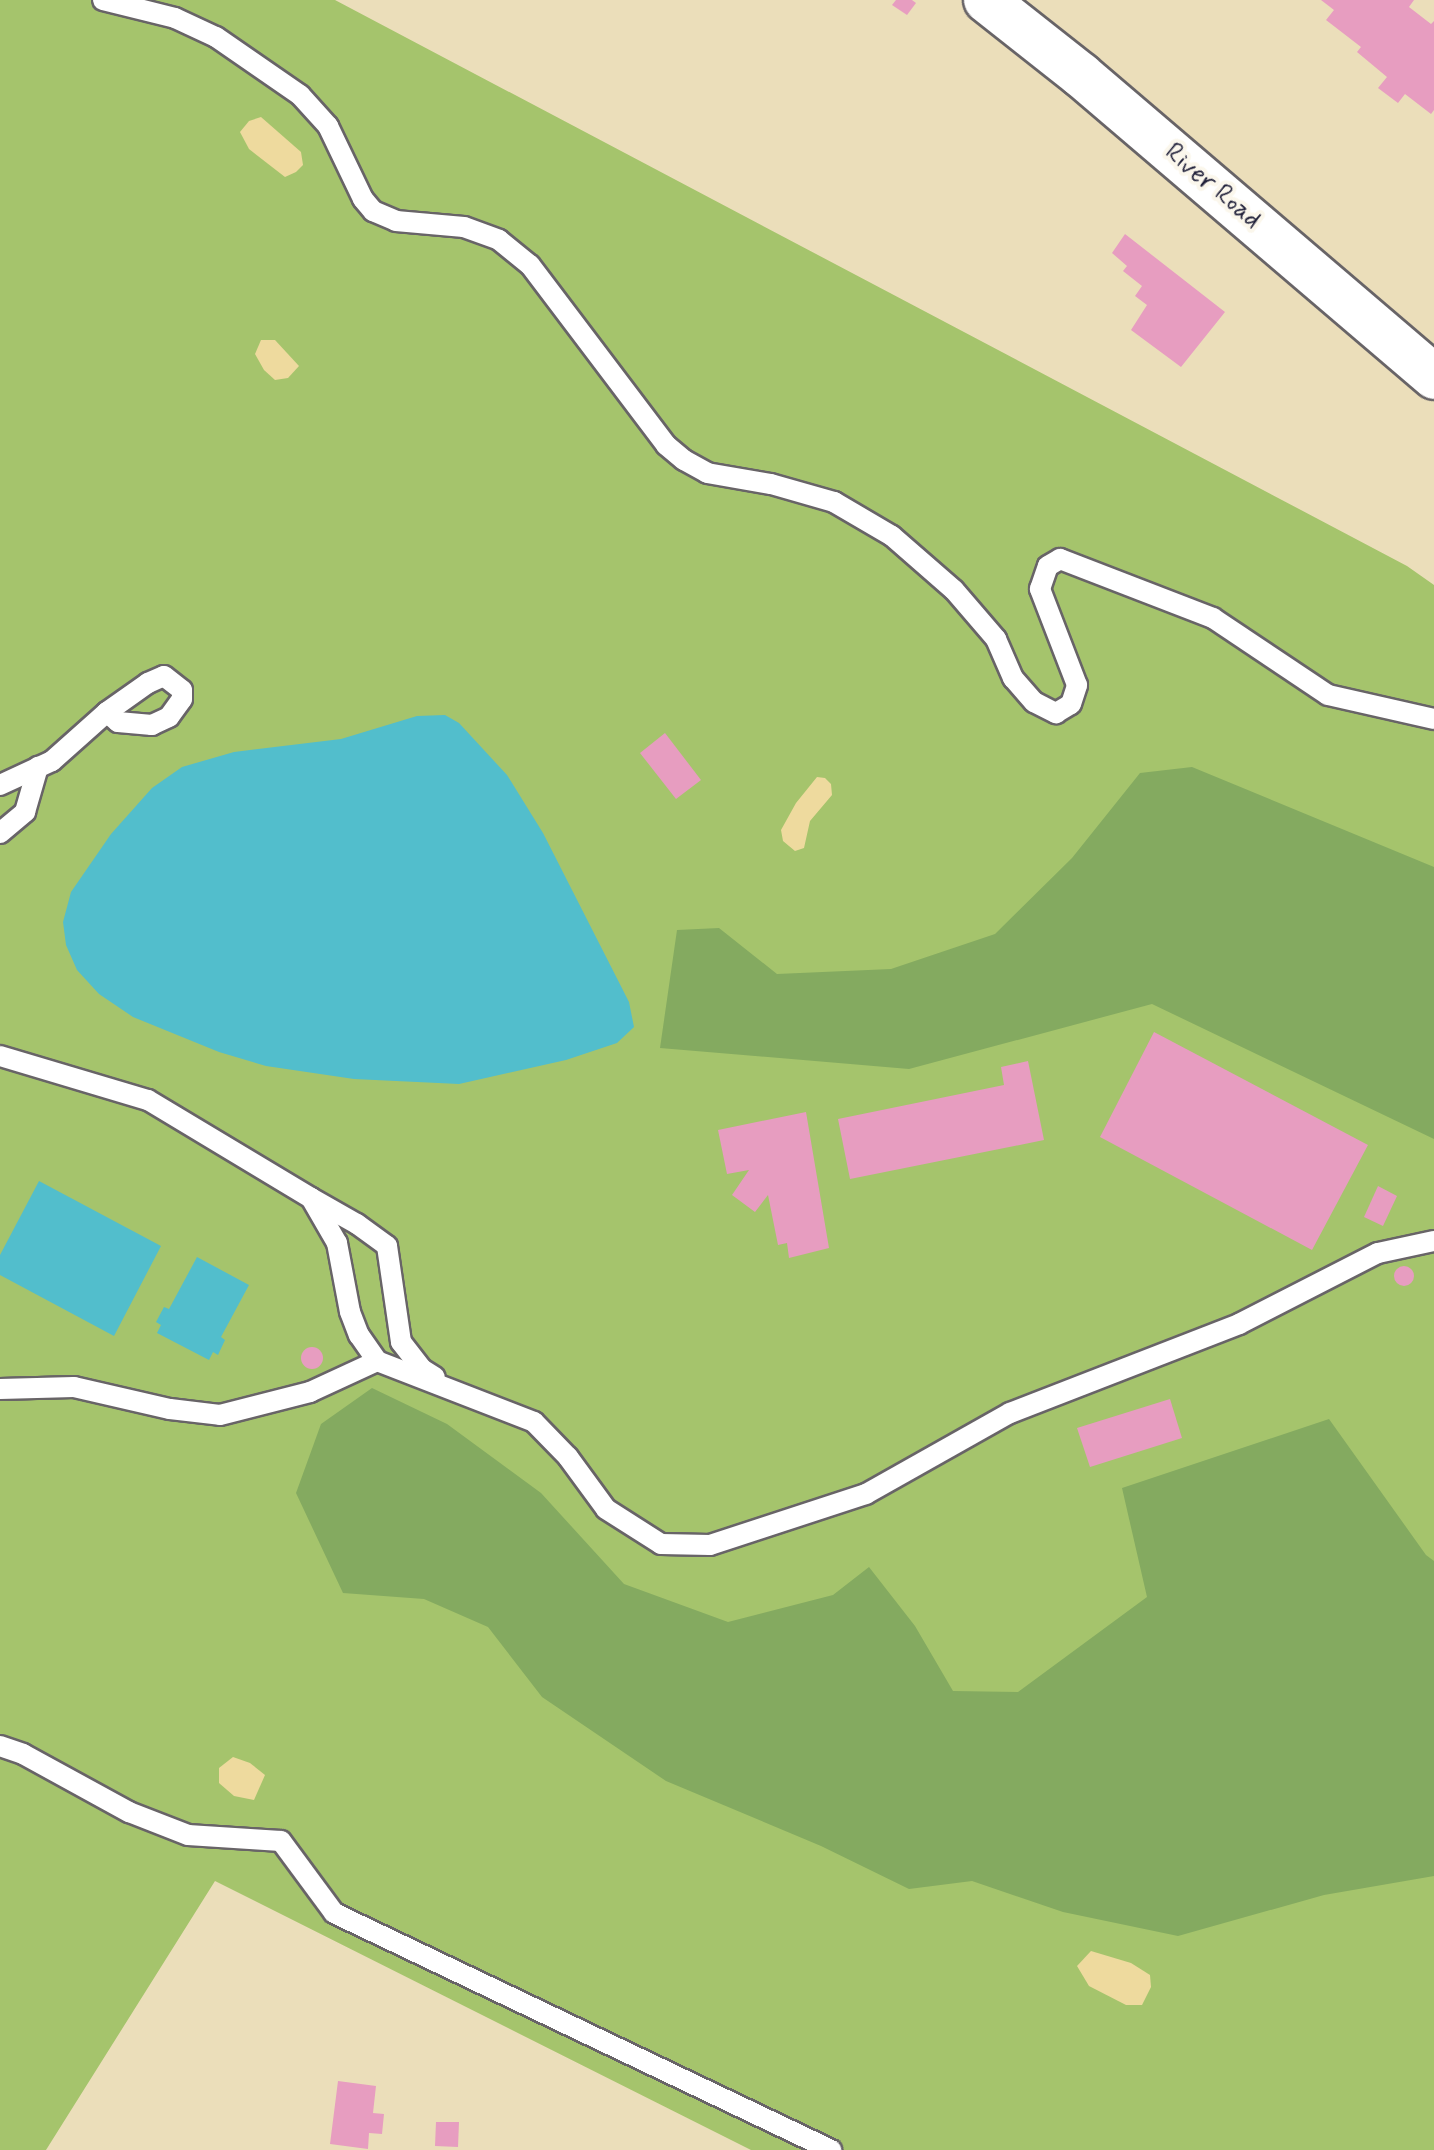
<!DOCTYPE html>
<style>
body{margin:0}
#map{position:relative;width:1434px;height:2150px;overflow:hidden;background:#ebdeba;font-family:Mynerve,sans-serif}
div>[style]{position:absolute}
.green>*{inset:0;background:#a5c46c}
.forest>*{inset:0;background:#84aa60}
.sand>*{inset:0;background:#eeda9e}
.water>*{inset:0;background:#52becc}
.building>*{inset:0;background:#e79dc0}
.round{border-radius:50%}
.roads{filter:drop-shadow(2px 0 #686467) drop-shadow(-2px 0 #686467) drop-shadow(0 2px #686467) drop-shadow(0 -2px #686467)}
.service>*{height:20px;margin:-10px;padding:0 10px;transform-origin:10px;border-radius:10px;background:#fff}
.primary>*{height:44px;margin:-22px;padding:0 22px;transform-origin:22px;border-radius:22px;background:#fff}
span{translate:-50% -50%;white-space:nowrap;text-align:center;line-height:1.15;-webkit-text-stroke:8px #fbf7ec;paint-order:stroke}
.street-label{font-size:26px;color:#22223b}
</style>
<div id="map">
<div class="green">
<i style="clip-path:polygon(0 0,335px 0,1407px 566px,1434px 585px,1434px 2150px,751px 2150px,215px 1881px,46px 2150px,0 2150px)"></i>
</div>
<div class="forest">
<i style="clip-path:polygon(1192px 767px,1434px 867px,1434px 1139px,1152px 1004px,909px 1069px,660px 1048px,677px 930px,719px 928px,777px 974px,891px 969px,995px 934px,1072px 858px,1140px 773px)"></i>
<i style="clip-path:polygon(372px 1388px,447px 1424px,541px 1493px,624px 1584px,728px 1622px,833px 1595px,869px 1567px,915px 1626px,953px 1691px,1018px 1692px,1147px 1597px,1122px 1488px,1329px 1419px,1426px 1555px,1434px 1561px,1434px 1876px,1324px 1895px,1178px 1936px,1063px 1912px,972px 1881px,909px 1889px,821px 1846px,666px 1781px,542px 1697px,488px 1627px,424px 1599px,343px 1593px,296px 1493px,321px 1424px)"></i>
</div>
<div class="sand">
<i style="clip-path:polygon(261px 117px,301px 152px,303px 165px,296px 172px,285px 177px,249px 149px,240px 132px,249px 121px)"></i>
<i style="clip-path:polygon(261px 340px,275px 340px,299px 366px,288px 378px,275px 380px,264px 370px,255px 354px)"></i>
<i style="clip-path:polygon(817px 777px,825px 778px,831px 784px,832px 795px,810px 821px,804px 848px,795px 851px,783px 841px,781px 830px,796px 803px)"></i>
<i style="clip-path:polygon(233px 1757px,250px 1763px,265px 1775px,254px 1800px,234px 1796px,219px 1783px,219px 1768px)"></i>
<i style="clip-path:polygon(1091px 1951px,1131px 1963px,1150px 1975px,1151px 1987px,1142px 2005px,1126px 2005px,1089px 1986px,1077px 1966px)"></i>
</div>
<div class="water">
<i style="clip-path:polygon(445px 715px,459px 723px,507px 775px,543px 833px,629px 1002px,634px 1027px,617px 1043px,566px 1060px,459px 1084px,354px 1079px,266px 1066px,219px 1052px,133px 1017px,99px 994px,77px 970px,66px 945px,63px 922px,71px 892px,111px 834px,152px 788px,182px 767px,234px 752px,341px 739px,417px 716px)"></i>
<i style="clip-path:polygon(39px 1181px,161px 1246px,114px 1336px,0 1275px,0 1255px)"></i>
<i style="clip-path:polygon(197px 1257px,249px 1285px,221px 1337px,225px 1340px,218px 1355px,213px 1352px,209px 1360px,157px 1333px,161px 1325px,156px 1322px,164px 1307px,169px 1309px)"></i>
</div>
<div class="building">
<i style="clip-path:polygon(896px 0,912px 0,916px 3px,907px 15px,892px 5px)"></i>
<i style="clip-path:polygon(1321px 0,1414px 0,1409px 7px,1431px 24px,1434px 21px,1434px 110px,1431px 114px,1405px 94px,1398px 103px,1378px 88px,1387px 77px,1357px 52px,1361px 47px,1326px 20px,1334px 10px)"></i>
<i style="clip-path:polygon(1125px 234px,1225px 312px,1181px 367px,1131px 330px,1147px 305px,1135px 296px,1142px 286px,1123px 271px,1127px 266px,1112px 253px)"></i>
<i style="clip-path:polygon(665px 733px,701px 780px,676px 799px,640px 753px)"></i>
<i style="clip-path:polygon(1154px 1032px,1368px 1145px,1312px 1250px,1100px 1137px)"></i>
<i style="clip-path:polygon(1028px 1061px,1044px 1140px,850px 1179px,838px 1119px,1004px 1085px,1001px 1067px)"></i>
<i style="clip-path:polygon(806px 1112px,829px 1248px,789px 1258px,787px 1243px,778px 1245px,768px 1195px,755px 1212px,732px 1195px,749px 1170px,727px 1174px,718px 1130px)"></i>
<i style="clip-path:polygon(1378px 1186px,1397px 1196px,1383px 1226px,1364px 1217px)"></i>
<i class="round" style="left:1394px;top:1266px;width:20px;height:20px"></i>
<i class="round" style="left:301px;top:1347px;width:22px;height:22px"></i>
<i style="clip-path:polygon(1170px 1399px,1182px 1438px,1090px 1467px,1077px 1428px)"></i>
<i style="clip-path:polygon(338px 2081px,376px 2086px,373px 2113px,384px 2114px,382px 2134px,369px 2133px,368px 2149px,330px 2144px)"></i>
<i style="clip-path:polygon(436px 2122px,459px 2122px,458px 2147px,435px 2146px)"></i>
</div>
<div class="roads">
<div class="service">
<i style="left:103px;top:0;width:74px;rotate:14deg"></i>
<i style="left:175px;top:18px;width:45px;rotate:24.9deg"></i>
<i style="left:216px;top:37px;width:102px;rotate:34.6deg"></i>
<i style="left:300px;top:95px;width:42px;rotate:47.9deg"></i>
<i style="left:328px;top:126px;width:81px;rotate:64.4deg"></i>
<i style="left:363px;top:199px;width:16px;rotate:50deg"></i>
<i style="left:373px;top:211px;width:25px;rotate:23deg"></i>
<i style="left:396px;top:221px;width:68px;rotate:5deg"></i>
<i style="left:464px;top:227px;width:37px;rotate:20deg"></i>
<i style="left:499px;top:240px;width:40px;rotate:39deg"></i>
<i style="left:530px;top:265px;width:226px;rotate:52.9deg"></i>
<i style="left:666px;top:445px;width:23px;rotate:40deg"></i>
<i style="left:684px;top:460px;width:26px;rotate:29deg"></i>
<i style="left:707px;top:473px;width:65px;rotate:9.8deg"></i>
<i style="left:771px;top:484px;width:66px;rotate:15.9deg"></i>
<i style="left:834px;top:502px;width:67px;rotate:30.4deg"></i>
<i style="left:892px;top:536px;width:82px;rotate:41.1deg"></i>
<i style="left:954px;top:590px;width:65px;rotate:49.4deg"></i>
<i style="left:996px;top:639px;width:43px;rotate:66.4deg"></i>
<i style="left:1013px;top:678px;width:32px;rotate:49deg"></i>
<i style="left:1034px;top:702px;width:25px;rotate:27deg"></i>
<i style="left:1056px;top:713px;width:17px;rotate:-31deg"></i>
<i style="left:1071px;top:704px;width:20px;rotate:-72deg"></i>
<i style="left:1077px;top:685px;width:103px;rotate:-111.1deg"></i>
<i style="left:1040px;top:589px;width:24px;rotate:-71deg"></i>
<i style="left:1048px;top:566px;width:14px;rotate:-30deg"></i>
<i style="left:1060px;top:559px;width:164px;rotate:21.1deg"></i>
<i style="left:1213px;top:618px;width:138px;rotate:33.8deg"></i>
<i style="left:1328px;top:695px;width:109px;rotate:12.8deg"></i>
<i style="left:0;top:785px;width:57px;rotate:-24.8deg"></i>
<i style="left:52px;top:761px;width:74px;rotate:-41.7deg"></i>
<i style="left:107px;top:712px;width:50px;rotate:-35.3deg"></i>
<i style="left:148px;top:683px;width:17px;rotate:-24deg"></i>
<i style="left:164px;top:676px;width:23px;rotate:38deg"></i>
<i style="left:182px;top:690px;width:9px;rotate:90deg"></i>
<i style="left:182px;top:699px;width:22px;rotate:126deg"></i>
<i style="left:169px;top:717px;width:19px;rotate:155deg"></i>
<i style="left:152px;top:725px;width:34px;rotate:-175deg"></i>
<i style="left:118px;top:722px;width:15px;rotate:-138deg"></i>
<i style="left:0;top:833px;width:33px;rotate:-40deg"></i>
<i style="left:25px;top:812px;width:47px;rotate:-73.9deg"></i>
<i style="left:0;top:1056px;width:154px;rotate:16.6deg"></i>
<i style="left:148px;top:1100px;width:190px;rotate:31deg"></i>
<i style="left:311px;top:1198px;width:52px;rotate:60deg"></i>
<i style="left:337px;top:1243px;width:70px;rotate:79.3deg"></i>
<i style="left:350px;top:1312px;width:25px;rotate:69deg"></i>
<i style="left:359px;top:1335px;width:32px;rotate:55deg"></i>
<i style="left:377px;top:1361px;width:168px;rotate:21.2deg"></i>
<i style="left:534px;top:1422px;width:49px;rotate:45.8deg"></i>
<i style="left:568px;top:1457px;width:64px;rotate:53.8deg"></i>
<i style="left:606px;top:1509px;width:65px;rotate:32.5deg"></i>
<i style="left:661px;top:1544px;width:49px;rotate:1.2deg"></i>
<i style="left:710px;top:1545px;width:164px;rotate:-18.1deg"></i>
<i style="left:866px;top:1494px;width:165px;rotate:-29.4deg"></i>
<i style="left:1010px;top:1413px;width:246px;rotate:-21.2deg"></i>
<i style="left:1239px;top:1324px;width:156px;rotate:-27.1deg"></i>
<i style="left:1378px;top:1253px;width:57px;rotate:-12.1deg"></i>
<i style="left:311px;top:1198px;width:53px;rotate:29.5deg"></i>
<i style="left:357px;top:1224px;width:37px;rotate:36deg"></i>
<i style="left:387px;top:1246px;width:97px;rotate:81.7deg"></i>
<i style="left:401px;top:1342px;width:34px;rotate:52deg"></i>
<i style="left:422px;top:1369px;width:15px;rotate:32deg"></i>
<i style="left:0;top:1389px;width:74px;rotate:-1.5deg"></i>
<i style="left:74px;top:1387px;width:98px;rotate:12.9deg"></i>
<i style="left:170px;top:1409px;width:50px;rotate:6.8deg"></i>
<i style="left:220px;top:1415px;width:93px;rotate:-14.3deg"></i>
<i style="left:310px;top:1392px;width:74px;rotate:-24.8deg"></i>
<i style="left:0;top:1746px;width:24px;rotate:19deg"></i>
<i style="left:23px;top:1754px;width:121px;rotate:28.7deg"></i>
<i style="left:129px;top:1812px;width:63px;rotate:21.3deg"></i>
<i style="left:188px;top:1835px;width:93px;rotate:3.7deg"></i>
<i style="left:281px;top:1841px;width:89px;rotate:53.6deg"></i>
<i style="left:334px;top:1913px;width:551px;rotate:25.49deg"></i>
</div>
<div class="primary">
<i style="left:986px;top:0;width:121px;rotate:38.3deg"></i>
<i style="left:1081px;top:75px;width:465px;rotate:40.5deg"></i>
</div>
</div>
<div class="street-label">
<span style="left:1212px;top:187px;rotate:40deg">River Road</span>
</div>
</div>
